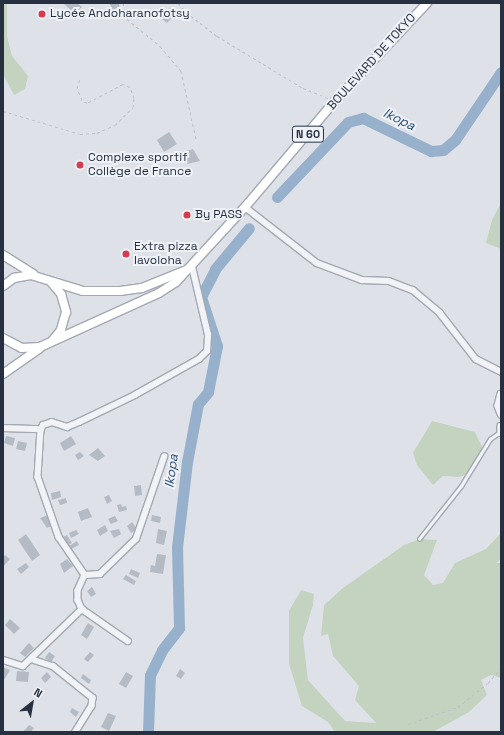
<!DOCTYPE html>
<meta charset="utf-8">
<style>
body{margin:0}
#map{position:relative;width:504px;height:735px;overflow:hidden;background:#dee2e8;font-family:"Space Grotesk",sans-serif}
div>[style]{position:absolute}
.green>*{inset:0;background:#c4d3bf}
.river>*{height:11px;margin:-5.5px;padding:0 5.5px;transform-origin:5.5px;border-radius:5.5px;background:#97b0cb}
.building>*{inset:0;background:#b5bbc5}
.path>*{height:1px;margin-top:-0.5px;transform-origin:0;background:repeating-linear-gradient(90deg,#bcc0c7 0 3px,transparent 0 6px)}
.roads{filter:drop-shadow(1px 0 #a3a9b2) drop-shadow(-1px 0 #a3a9b2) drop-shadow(0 1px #a3a9b2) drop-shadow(0 -1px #a3a9b2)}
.service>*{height:2.5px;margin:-1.25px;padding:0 1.25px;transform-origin:1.25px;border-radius:1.25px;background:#f1f3f7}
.minor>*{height:5.5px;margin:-2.75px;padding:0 2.75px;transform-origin:2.75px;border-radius:2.75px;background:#f1f3f7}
.primary>*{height:8px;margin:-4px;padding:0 4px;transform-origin:4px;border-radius:4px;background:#fff}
.dots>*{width:11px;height:11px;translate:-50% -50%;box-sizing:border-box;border:2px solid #eef1f6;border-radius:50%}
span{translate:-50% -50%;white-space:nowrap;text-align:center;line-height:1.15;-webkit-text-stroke:4px #eef1f6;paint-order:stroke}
.shield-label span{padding:1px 3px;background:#eef1f6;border:1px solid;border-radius:3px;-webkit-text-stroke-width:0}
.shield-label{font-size:11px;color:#263040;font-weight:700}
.poi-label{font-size:12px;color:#263040}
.left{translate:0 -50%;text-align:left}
.street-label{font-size:12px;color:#263040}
.water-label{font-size:13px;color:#2e4e76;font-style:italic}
.frame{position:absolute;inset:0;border:4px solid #263040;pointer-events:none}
.north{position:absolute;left:12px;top:683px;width:40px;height:40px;-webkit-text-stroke:3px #eef1f6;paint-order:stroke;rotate:31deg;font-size:11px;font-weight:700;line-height:16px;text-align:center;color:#263040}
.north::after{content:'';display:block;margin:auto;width:14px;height:18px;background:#263040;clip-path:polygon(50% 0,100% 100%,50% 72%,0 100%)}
</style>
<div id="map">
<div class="green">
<i style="clip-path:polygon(3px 3px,7px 3px,7px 36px,12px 56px,28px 76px,25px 89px,14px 95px,3px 74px)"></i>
<i style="clip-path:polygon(501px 203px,501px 249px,486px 243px,492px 220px)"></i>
<i style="clip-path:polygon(432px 421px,475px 432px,483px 449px,471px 473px,459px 477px,443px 476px,433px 485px,417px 465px,413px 453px)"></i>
<i style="clip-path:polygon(501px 533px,501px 559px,496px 563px,501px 563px,501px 678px,491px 675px,481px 680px,487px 695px,469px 712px,433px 732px,335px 732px,328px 722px,302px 706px,289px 664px,289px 611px,301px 590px,314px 594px,313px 605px,303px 638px,308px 680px,345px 721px,376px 723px,355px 700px,359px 686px,333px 656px,328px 634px,321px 636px,324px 605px,343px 588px,404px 545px,420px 539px,437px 540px,424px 575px,433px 585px,443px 583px,455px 563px,486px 549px)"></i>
</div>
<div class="river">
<i style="left:277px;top:197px;width:103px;rotate:-46.6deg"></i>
<i style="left:348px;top:122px;width:16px;rotate:-15deg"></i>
<i style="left:363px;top:118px;width:76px;rotate:25.9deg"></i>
<i style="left:431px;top:151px;width:12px;rotate:-5deg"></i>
<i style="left:443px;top:150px;width:16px;rotate:-40deg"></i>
<i style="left:455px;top:140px;width:82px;rotate:-55.9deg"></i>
<i style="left:148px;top:732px;width:57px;rotate:-88deg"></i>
<i style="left:150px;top:675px;width:28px;rotate:-64deg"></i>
<i style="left:162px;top:650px;width:28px;rotate:-52deg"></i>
<i style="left:179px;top:628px;width:81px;rotate:-91.4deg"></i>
<i style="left:177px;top:547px;width:86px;rotate:-83.3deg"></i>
<i style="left:187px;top:462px;width:59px;rotate:-79.3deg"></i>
<i style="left:198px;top:404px;width:16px;rotate:-50deg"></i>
<i style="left:208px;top:392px;width:47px;rotate:-78.9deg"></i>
<i style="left:217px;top:346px;width:52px;rotate:-108.1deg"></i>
<i style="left:201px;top:297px;width:31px;rotate:-63deg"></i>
<i style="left:215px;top:269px;width:53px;rotate:-50.3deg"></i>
</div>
<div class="building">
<i style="clip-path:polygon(63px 3px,77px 3px,82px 7px,75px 14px)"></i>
<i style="clip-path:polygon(109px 3px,118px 3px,120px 6px,113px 10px)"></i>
<i style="clip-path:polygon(171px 7px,177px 13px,167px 23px,161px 18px)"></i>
<i style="clip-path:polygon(169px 132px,177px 144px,164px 152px,157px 140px)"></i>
<i style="clip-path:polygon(193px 149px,200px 161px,187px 164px,183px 152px)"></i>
<i style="clip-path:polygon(6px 436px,15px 438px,13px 446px,4px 443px)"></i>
<i style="clip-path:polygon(71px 436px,76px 444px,64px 451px,60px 443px)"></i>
<i style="clip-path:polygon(18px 441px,27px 443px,25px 451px,16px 449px)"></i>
<i style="clip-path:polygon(98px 448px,105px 456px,98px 461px,89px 455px)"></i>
<i style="clip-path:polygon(80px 452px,84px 456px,78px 460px,75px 455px)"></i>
<i style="clip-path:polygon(141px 485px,142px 495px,135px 496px,134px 486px)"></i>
<i style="clip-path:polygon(60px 491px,61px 497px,52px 500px,51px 493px)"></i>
<i style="clip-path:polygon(109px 495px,112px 501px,107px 504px,104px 497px)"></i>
<i style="clip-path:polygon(66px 498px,67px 503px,60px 505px,58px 500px)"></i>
<i style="clip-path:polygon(121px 504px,122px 507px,126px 506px,127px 510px,119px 512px,117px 505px)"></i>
<i style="clip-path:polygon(88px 508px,92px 517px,81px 521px,78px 512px)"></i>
<i style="clip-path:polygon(48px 515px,53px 525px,47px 528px,40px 518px)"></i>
<i style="clip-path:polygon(152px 515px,161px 517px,160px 523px,151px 521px)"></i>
<i style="clip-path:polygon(115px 516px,118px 521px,111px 524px,108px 519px)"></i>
<i style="clip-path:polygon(132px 522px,137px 529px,131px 533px,127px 526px)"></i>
<i style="clip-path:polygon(105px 525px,108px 531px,100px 536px,97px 530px)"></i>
<i style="clip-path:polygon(119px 529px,121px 534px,114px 538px,110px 531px)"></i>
<i style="clip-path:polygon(158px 529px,167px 531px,164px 545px,156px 543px)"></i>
<i style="clip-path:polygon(76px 530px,79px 534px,71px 538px,69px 533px)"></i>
<i style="clip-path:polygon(26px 534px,40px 555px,32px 561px,18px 540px)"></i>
<i style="clip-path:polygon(67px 535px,72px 543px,66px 546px,61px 538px)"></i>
<i style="clip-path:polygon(77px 541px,79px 545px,71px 549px,69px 546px)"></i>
<i style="clip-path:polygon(157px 554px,166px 555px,163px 574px,150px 572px,151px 565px,155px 566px)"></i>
<i style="clip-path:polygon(5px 555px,10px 559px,3px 567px,3px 557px)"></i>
<i style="clip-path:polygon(67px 559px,73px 566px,64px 573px,60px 564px)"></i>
<i style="clip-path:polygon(26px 563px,29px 567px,21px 574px,17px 569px)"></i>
<i style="clip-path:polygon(131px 569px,140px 573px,138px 578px,129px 574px)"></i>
<i style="clip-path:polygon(126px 575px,136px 581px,134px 585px,123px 579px)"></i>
<i style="clip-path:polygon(92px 587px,96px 594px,91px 597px,87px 591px)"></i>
<i style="clip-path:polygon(10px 619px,20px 628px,14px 634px,5px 625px)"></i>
<i style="clip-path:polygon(88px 623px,94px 627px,87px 639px,81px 635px)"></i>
<i style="clip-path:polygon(29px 643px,34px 648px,25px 657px,20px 653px)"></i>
<i style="clip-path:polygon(49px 652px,55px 656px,51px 662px,45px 658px)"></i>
<i style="clip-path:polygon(90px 652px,94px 655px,88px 662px,84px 659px)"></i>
<i style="clip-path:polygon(3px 667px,10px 670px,4px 680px,3px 679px)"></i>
<i style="clip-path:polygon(180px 669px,185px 673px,181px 679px,176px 676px)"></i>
<i style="clip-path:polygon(17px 671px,29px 672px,28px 682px,16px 681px)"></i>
<i style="clip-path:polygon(47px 672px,51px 677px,45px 683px,41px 678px)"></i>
<i style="clip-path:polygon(126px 672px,133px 676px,126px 688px,119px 684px)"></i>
<i style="clip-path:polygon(83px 674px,91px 680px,89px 684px,81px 678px)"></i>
<i style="clip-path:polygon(72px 708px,79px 712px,76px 717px,70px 712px)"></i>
<i style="clip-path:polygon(108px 713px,116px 716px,109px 731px,101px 727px)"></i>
<i style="clip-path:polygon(29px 725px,34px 728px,31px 732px,23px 732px)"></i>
</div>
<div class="path">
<i style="left:123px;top:3px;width:16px;rotate:76deg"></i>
<i style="left:127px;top:19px;width:43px;rotate:39.3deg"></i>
<i style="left:160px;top:46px;width:33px;rotate:50deg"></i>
<i style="left:181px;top:71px;width:70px;rotate:77.6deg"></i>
<i style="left:178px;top:3px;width:12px;rotate:48deg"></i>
<i style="left:186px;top:12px;width:39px;rotate:38deg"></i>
<i style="left:217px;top:36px;width:100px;rotate:31.2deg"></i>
<i style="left:303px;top:88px;width:27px;rotate:22deg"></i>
<i style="left:3px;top:111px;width:80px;rotate:16.6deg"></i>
<i style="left:80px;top:134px;width:17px;rotate:-3deg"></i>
<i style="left:97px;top:133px;width:20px;rotate:-24deg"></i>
<i style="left:115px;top:125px;width:25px;rotate:-45deg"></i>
<i style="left:133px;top:107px;width:9px;rotate:-84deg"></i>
<i style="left:134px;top:98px;width:12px;rotate:-110deg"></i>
<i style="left:130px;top:87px;width:8px;rotate:-157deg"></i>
<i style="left:123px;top:84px;width:41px;rotate:152.2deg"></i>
<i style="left:87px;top:103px;width:6px;rotate:-149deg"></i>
<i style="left:82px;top:100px;width:13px;rotate:-113deg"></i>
<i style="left:77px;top:88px;width:9px;rotate:-72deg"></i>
<i style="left:408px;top:724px;width:53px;rotate:-18.8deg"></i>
<i style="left:458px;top:707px;width:38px;rotate:-39deg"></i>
<i style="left:488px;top:683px;width:20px;rotate:-49deg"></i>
</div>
<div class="roads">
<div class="service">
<i style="left:419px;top:539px;width:68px;rotate:-51.6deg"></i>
<i style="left:461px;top:486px;width:55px;rotate:-58.3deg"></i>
<i style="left:490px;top:439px;width:12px;rotate:-35deg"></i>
</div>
<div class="minor">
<i style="left:245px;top:207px;width:91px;rotate:37.9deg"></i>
<i style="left:317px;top:263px;width:48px;rotate:20.7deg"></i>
<i style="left:362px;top:280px;width:27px;rotate:2deg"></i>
<i style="left:389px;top:281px;width:26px;rotate:21deg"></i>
<i style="left:413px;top:290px;width:35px;rotate:40deg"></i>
<i style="left:440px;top:313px;width:58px;rotate:52deg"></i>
<i style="left:476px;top:359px;width:28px;rotate:27deg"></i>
<i style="left:501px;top:394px;width:12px;rotate:104deg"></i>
<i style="left:498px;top:406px;width:9px;rotate:69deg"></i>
<i style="left:501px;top:426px;width:7px;rotate:90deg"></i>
<i style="left:3px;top:428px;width:38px;rotate:2deg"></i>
<i style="left:41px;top:429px;width:48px;rotate:93.6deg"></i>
<i style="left:38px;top:477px;width:64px;rotate:70.7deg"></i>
<i style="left:59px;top:537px;width:46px;rotate:55.6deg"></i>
<i style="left:85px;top:575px;width:17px;rotate:114deg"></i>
<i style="left:78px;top:591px;width:9px;rotate:90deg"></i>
<i style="left:78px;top:600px;width:10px;rotate:66deg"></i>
<i style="left:82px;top:609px;width:56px;rotate:34.8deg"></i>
<i style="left:41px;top:429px;width:4px;rotate:-63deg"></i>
<i style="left:43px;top:425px;width:9px;rotate:-18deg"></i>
<i style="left:52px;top:422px;width:16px;rotate:18deg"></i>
<i style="left:67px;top:427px;width:13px;rotate:-23deg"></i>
<i style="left:79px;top:422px;width:62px;rotate:-25.7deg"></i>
<i style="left:135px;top:395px;width:73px;rotate:-29.4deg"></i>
<i style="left:199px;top:359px;width:11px;rotate:-45deg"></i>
<i style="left:207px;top:351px;width:16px;rotate:-86deg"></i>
<i style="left:208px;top:335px;width:70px;rotate:-103.2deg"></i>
<i style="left:85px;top:575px;width:15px;rotate:-4deg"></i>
<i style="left:100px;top:574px;width:50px;rotate:-44.2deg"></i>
<i style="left:136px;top:539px;width:87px;rotate:-71.1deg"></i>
<i style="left:31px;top:659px;width:23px;rotate:18deg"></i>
<i style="left:53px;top:666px;width:51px;rotate:38.7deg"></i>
<i style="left:93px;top:698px;width:8px;rotate:97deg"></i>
<i style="left:92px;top:706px;width:31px;rotate:122deg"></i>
<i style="left:3px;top:660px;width:21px;rotate:17deg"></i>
<i style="left:23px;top:666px;width:82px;rotate:-44deg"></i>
</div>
<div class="primary">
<i style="left:3px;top:255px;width:36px;rotate:32deg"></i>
<i style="left:51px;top:282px;width:16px;rotate:50deg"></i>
<i style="left:61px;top:294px;width:19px;rotate:74deg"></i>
<i style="left:66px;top:312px;width:19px;rotate:106deg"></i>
<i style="left:61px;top:330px;width:13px;rotate:129deg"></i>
<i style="left:3px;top:286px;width:14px;rotate:-36deg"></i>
<i style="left:14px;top:278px;width:17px;rotate:-10deg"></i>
<i style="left:31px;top:275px;width:54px;rotate:17.1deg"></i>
<i style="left:83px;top:291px;width:37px"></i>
<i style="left:120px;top:291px;width:22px;rotate:-8deg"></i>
<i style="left:142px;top:288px;width:48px;rotate:-22.2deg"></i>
<i style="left:3px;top:338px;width:21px;rotate:28deg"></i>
<i style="left:22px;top:348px;width:18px;rotate:-3deg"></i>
<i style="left:40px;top:347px;width:131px;rotate:-24.4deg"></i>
<i style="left:159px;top:293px;width:20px;rotate:-33deg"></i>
<i style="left:176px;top:282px;width:102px;rotate:-47.4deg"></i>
<i style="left:245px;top:207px;width:139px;rotate:-49.7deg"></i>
<i style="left:335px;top:101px;width:134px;rotate:-46.8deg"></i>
<i style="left:3px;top:374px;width:45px;rotate:-35.1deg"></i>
</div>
</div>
<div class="dots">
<i style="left:42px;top:14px;background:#d53c52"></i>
<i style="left:80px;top:165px;background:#d53c52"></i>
<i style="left:187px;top:215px;background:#d53c52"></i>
<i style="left:126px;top:254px;background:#d53c52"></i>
</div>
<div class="shield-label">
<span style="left:308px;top:134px">N 60</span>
</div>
<div class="poi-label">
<span class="left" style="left:50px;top:14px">Lycée Andoharanofotsy</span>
<span class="left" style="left:88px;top:165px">Complexe sportif<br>Collège de France</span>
<span class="left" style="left:195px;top:215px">By PASS</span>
<span class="left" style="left:134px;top:254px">Extra pizza<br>Iavoloha</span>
</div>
<div class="street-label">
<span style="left:372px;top:62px;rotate:-48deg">BOULEVARD DE TOKYO</span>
</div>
<div class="water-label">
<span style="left:399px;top:120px;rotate:26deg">Ikopa</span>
<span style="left:172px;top:471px;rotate:-82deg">Ikopa</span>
</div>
<div class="frame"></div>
<div class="north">N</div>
</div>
